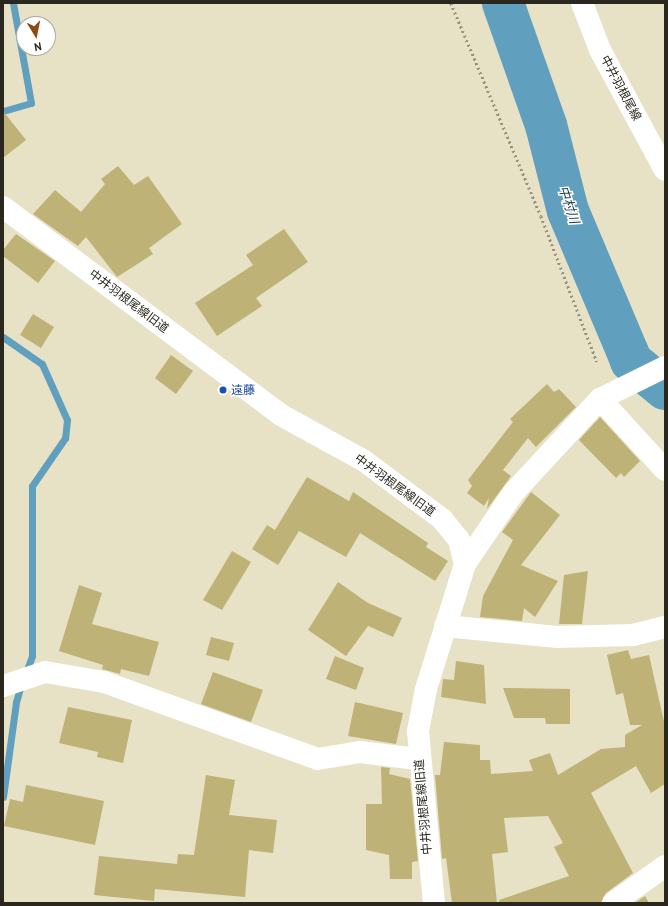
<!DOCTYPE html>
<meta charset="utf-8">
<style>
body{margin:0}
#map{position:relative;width:668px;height:906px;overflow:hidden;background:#e7e1c6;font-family:"PT Sans","Noto Sans JP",sans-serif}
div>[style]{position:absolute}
.stream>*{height:7px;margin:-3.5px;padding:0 3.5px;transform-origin:3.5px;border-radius:3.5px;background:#609fbd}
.river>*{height:42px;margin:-21px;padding:0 21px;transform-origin:21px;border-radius:21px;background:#609fbd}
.building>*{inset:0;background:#bfb277}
.path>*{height:2.5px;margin-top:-1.25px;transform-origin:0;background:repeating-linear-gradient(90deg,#96927e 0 2px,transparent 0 5px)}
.minor>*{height:22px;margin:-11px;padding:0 11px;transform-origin:11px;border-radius:11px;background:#fff}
.major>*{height:22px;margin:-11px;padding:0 11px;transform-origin:11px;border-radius:11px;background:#fff}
.dots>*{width:11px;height:11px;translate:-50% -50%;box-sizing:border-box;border:2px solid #fff;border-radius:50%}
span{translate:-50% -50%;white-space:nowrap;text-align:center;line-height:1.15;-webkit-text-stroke:3px #fff;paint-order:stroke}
.street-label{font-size:12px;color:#2a281e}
.transit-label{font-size:12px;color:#164399}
.left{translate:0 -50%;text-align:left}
.water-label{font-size:13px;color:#163441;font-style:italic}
.frame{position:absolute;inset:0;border:4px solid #2a281e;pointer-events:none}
.north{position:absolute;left:16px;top:16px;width:40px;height:40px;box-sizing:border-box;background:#fff;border:1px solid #aaa9a5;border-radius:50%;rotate:170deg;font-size:11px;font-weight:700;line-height:16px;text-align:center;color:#2a281e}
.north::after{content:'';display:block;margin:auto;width:14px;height:18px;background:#8b4c13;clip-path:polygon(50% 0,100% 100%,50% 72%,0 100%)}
</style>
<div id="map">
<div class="stream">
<i style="left:3px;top:111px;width:29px;rotate:-16deg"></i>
<i style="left:31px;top:103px;width:102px;rotate:-100.2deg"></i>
<i style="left:3px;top:337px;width:47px;rotate:34.7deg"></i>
<i style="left:42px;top:364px;width:61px;rotate:65.9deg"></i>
<i style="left:67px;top:420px;width:18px;rotate:96deg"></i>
<i style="left:65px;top:438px;width:58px;rotate:124.5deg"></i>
<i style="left:32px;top:486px;width:170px;rotate:90deg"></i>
<i style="left:32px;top:656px;width:20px;rotate:110deg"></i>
<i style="left:3px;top:797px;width:96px;rotate:-82.2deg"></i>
<i style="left:16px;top:702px;width:18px;rotate:-74deg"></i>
</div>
<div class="river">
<i style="left:503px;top:3px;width:129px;rotate:70.6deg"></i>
<i style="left:546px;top:125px;width:89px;rotate:75.7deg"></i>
<i style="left:568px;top:211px;width:154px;rotate:67.1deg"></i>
<i style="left:628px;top:353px;width:9px;rotate:69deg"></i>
<i style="left:631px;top:361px;width:44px;rotate:39.5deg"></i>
</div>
<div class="building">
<i style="clip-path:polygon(3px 111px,26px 140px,3px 158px)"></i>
<i style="clip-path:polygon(118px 166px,134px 185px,148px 176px,182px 224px,149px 248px,153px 254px,117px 277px,86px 237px,78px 246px,33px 214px,55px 190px,81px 212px,105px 184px,101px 179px)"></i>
<i style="clip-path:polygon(284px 229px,308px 262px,256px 298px,262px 306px,217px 336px,195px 303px,253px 265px,246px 255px)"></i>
<i style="clip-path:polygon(16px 234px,55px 261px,38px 283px,3px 256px,3px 250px)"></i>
<i style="clip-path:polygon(33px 314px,54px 327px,41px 348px,20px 335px)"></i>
<i style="clip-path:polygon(171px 355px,193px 371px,176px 394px,155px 378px)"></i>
<i style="clip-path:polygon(547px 384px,554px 392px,559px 389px,576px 407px,536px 447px,528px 438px,503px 470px,511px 476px,487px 509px,489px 498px,484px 506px,467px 493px,472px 486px,468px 480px,513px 422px,510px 419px)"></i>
<i style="clip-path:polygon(600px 417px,640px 461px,624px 477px,621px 473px,616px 478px,579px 440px)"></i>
<i style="clip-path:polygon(307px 477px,349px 501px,353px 492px,428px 543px,426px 547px,448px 561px,435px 581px,360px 533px,346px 557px,299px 531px,278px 565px,252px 549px,267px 525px,275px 530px)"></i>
<i style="clip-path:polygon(531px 492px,560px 515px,521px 565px,558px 581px,535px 617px,524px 608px,522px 621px,480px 617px,483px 596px,513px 540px,502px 532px)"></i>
<i style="clip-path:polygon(232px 551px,251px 562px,222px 610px,203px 600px)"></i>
<i style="clip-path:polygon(588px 571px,582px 624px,559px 624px,564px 575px)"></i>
<i style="clip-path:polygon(338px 582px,368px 603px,402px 618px,393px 637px,368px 626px,346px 656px,308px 630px)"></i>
<i style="clip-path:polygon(79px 585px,102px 593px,92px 624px,159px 642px,149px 676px,121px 669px,120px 674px,102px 669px,103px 665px,59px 651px)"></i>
<i style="clip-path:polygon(211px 637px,234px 643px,229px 661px,206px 655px)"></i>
<i style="clip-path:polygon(628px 650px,631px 659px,649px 655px,665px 726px,665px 784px,651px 793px,636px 766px,591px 793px,633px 873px,606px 893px,601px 903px,499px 903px,499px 900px,569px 876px,554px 847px,563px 843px,548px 816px,504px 818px,508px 852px,492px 854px,497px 903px,452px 903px,446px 858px,442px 859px,435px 775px,440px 775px,444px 742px,480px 745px,480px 760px,490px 760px,491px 774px,533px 771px,529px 760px,550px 753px,558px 775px,601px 749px,625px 747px,625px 735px,642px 725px,630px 725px,623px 693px,616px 695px,607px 655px)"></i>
<i style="clip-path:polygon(335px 656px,364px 668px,356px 690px,326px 679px)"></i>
<i style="clip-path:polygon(456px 661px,484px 665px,486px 704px,441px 697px,443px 679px,454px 680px)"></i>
<i style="clip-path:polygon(213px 672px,263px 690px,251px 722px,201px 704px)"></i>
<i style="clip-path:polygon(503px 688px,570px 689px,570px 724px,546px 724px,545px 718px,514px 718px)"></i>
<i style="clip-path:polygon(355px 702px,403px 713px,396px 744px,348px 736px)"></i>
<i style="clip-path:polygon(68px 707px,132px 720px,123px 763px,97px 757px,98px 752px,59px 743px)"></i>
<i style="clip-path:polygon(381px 767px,390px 768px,389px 774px,410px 779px,418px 861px,412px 862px,412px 879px,390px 879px,389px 855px,366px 850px,366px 804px,382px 804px)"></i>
<i style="clip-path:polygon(206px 775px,235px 780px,229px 815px,277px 820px,273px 853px,249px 850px,245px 897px,155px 889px,154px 901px,94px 895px,99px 856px,177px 864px,178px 854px,194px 855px)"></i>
<i style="clip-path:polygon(26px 785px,104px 801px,95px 845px,4px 826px,10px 799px,23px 802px)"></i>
<i style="clip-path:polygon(645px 896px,649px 903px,635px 903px)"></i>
</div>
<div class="path">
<i style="left:451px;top:3px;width:231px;rotate:67.1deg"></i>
<i style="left:541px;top:216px;width:156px;rotate:69deg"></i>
</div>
<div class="minor">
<i style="left:3px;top:207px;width:347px;rotate:36.8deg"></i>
<i style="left:281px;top:415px;width:94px;rotate:28.8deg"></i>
<i style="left:363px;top:460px;width:99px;rotate:36.8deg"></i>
<i style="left:442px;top:519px;width:27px;rotate:51deg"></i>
<i style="left:459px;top:540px;width:25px;rotate:76deg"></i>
<i style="left:465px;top:564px;width:131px;rotate:107.3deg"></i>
<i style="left:426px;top:689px;width:43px;rotate:100.8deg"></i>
<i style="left:418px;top:731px;width:173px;rotate:84.7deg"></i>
<i style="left:600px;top:399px;width:96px;rotate:47.5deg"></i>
<i style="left:465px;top:564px;width:87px;rotate:-55.8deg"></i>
<i style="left:514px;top:492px;width:127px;rotate:-47.2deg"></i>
<i style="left:600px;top:399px;width:72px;rotate:-26.2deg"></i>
<i style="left:445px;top:626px;width:113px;rotate:5.6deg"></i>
<i style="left:557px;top:637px;width:76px;rotate:-1.5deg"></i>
<i style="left:633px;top:635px;width:33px;rotate:-14deg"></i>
<i style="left:3px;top:686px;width:44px;rotate:-18.4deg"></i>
<i style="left:45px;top:672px;width:60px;rotate:9.6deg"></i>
<i style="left:104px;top:682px;width:227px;rotate:19.8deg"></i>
<i style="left:318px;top:759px;width:43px;rotate:-9.5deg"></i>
<i style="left:360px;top:752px;width:58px;rotate:6.9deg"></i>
<i style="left:613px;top:903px;width:64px;rotate:-35.4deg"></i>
</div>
<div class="major">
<i style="left:582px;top:3px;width:50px;rotate:69deg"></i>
<i style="left:600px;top:50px;width:136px;rotate:61.6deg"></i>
</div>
<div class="dots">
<i style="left:223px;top:390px;background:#1a4fb4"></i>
</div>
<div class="street-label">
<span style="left:621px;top:88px;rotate:62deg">中井羽根尾線</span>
<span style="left:129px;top:301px;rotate:37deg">中井羽根尾線旧道</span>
<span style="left:395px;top:485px;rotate:36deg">中井羽根尾線旧道</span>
<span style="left:423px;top:807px;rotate:-95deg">中井羽根尾線旧道</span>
</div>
<div class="transit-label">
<span class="left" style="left:231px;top:390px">遠藤</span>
</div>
<div class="water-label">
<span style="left:568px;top:205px;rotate:72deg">中村川</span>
</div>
<div class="frame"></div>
<div class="north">N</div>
</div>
